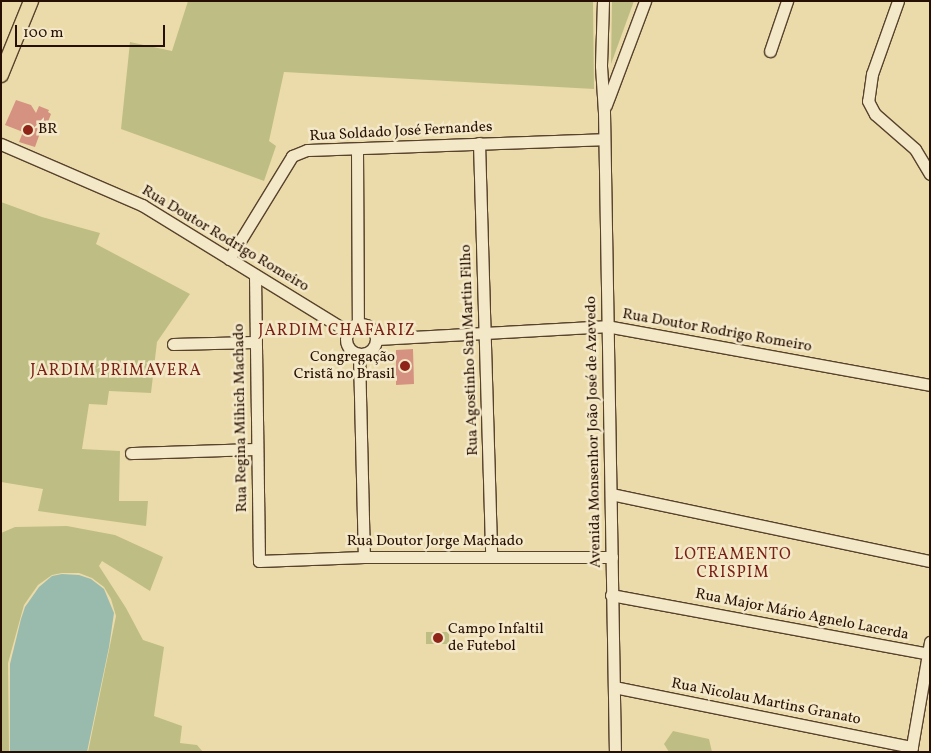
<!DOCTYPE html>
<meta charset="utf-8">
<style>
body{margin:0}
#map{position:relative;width:931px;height:753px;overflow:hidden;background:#ecdbaa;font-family:Vollkorn,serif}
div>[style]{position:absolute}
.green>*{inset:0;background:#bebe84}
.water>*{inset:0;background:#99bbad}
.building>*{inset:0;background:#d59280}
.roads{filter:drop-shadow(1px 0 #58422c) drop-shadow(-1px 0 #58422c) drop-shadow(0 1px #58422c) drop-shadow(0 -1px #58422c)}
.minor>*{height:11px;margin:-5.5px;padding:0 5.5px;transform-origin:5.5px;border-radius:5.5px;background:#f3e8c8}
.minor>.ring{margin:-5.5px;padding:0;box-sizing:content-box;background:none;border:11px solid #f3e8c8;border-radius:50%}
.major>*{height:14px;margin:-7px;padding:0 7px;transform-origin:7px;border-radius:7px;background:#ecdbaa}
.dots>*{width:14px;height:14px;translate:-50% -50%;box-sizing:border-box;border:2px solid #f3e8c8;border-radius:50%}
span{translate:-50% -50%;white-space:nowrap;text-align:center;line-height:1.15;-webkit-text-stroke:5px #f3e8c8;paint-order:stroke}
.poi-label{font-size:15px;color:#270f02}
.left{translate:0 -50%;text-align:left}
.right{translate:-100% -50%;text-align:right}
.street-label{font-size:15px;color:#270f02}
.neighbourhood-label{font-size:16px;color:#7a1f14;letter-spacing:1px}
.frame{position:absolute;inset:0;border:2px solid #270f02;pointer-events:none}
.scale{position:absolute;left:15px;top:25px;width:150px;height:22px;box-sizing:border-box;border:2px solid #270f02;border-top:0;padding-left:6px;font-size:15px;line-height:18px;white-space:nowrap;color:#270f02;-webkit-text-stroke:4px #f3e8c8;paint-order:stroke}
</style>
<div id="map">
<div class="green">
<i style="clip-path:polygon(188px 1px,593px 1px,594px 89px,284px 72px,269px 141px,276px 146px,264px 181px,121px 129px,130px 42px,172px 51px)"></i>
<i style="clip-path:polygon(612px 1px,634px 1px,611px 64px)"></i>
<i style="clip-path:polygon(1px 202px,42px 217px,100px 233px,96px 244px,190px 294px,157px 342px,151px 393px,109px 391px,107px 405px,89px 404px,82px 449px,120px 451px,119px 501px,148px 501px,146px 526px,38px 511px,43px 489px,1px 482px)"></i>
<i style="clip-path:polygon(67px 526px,115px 535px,163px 557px,150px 591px,102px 561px,99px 566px,126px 608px,143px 640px,164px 647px,154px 716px,182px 726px,180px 743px,197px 745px,203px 752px,88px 752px,116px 616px,111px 599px,104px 587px,92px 578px,79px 573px,62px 573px,52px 575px,38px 585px,24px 605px,8px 663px,9px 751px,1px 752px,1px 533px,15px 527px)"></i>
<i style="clip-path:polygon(426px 632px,449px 632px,449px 644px,426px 644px)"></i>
<i style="clip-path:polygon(673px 731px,709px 739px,712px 752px,669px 752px,664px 744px)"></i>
</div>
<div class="water">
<i style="clip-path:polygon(62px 574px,79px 575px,91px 579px,104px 589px,114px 613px,109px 647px,87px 752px,10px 752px,10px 664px,21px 619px,25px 607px,39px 587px,52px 576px)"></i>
</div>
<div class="building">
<i style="clip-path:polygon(16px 100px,31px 105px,36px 113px,39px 106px,49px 110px,48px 112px,51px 114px,43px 135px,40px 133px,35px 147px,19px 142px,23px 132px,5px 125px)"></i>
<i style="clip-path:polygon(413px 349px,414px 384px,396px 385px,396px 350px)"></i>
</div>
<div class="roads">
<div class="minor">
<i style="left:603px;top:1px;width:65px;rotate:91.8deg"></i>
<i style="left:601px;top:66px;width:46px;rotate:86.3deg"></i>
<i style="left:604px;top:112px;width:640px;rotate:89.02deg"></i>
<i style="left:898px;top:1px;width:77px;rotate:109.6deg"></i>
<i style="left:872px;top:74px;width:27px;rotate:98deg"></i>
<i style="left:868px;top:101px;width:15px;rotate:62deg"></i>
<i style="left:875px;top:114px;width:53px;rotate:41.2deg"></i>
<i style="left:915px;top:149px;width:29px;rotate:59deg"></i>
<i style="left:770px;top:51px;width:53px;rotate:-71.2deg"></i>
<i style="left:606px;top:105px;width:111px;rotate:-69.4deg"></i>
<i style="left:479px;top:143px;width:414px;rotate:88.3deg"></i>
<i style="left:1px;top:144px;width:154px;rotate:23.4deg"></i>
<i style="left:142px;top:205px;width:241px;rotate:31.6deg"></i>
<i style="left:357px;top:149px;width:175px;rotate:89.7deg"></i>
<i style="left:229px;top:259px;width:121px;rotate:-58.5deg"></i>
<i style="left:292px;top:156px;width:16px;rotate:-22deg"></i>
<i style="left:307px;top:150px;width:297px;rotate:-2.1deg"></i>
<i style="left:255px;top:275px;width:286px;rotate:89.2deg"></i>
<i style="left:259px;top:561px;width:105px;rotate:-2.2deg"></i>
<i style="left:364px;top:557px;width:248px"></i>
<i class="ring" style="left:346px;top:324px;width:19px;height:19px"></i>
<i style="left:377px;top:339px;width:229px;rotate:-3.2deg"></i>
<i style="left:606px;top:326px;width:329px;rotate:10.3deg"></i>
<i style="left:173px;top:344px;width:81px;rotate:-1.4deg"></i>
<i style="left:359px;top:355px;width:202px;rotate:88.6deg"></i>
<i style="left:131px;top:453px;width:126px;rotate:-1.8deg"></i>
<i style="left:611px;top:494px;width:326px;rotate:11.9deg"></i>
<i style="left:611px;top:595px;width:322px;rotate:10.5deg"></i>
<i style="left:614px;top:687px;width:304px;rotate:11.4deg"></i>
<i style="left:911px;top:752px;width:112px;rotate:-80.2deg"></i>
</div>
<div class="major">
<i style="left:1px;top:75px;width:80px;rotate:-67.9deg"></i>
</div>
</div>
<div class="dots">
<i style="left:28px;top:130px;background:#8f2418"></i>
<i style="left:405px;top:366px;background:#8f2418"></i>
<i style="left:438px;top:638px;background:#8f2418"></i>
</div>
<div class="poi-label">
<span class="left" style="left:38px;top:130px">BR</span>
<span class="right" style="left:395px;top:366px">Congregação<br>Cristã no Brasil</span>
<span class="left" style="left:448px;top:638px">Campo Infaltil<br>de Futebol</span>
</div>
<div class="street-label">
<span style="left:401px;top:132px;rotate:-3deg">Rua Soldado José Fernandes</span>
<span style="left:225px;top:239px;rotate:31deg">Rua Doutor Rodrigo Romeiro</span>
<span style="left:717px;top:331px;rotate:10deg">Rua Doutor Rodrigo Romeiro</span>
<span style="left:470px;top:350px;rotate:-92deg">Rua Agostinho San Martin Filho</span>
<span style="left:241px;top:418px;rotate:-91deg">Rua Regina Mihich Machado</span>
<span style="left:594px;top:432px;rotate:-91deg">Avenida Monsenhor João José de Azevedo</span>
<span style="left:435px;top:542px">Rua Doutor Jorge Machado</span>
<span style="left:802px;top:615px;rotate:11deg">Rua Major Mário Agnelo Lacerda</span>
<span style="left:766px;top:702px;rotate:11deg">Rua Nicolau Martins Granato</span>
</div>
<div class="neighbourhood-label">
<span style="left:337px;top:331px">JARDIM CHAFARIZ</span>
<span style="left:116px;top:371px">JARDIM PRIMAVERA</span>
<span style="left:733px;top:564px">LOTEAMENTO<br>CRISPIM</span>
</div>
<div class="frame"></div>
<div class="scale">100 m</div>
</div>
